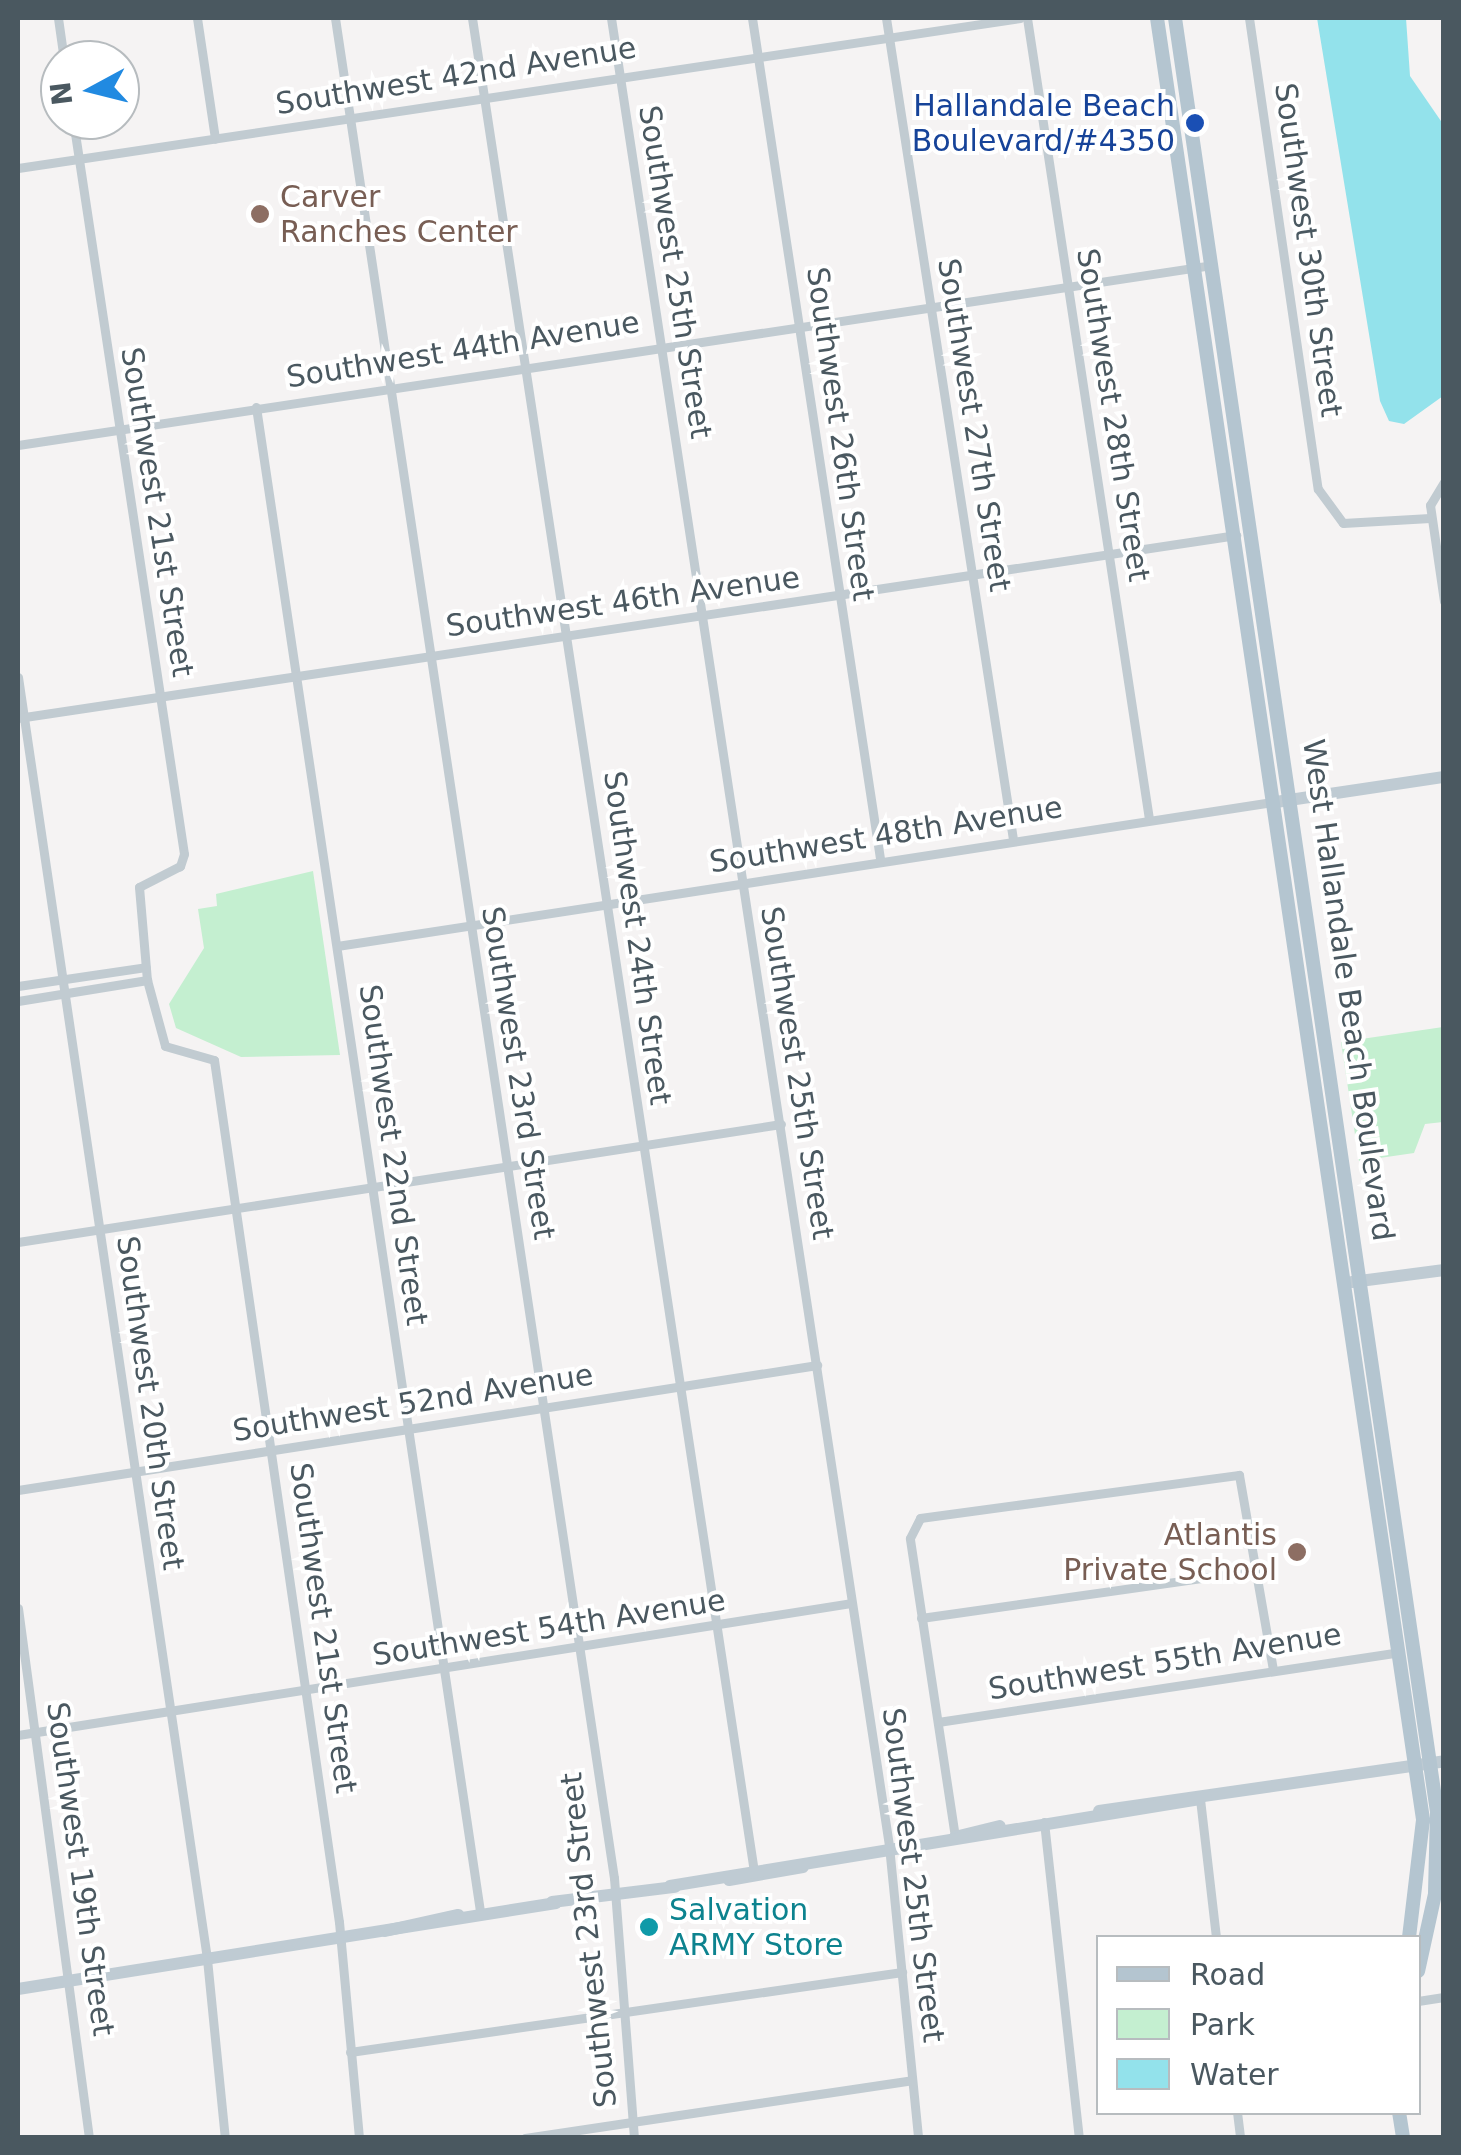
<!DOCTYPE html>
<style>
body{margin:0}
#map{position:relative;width:1461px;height:2155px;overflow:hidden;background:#f5f3f3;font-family:"DejaVu Sans",sans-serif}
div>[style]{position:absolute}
.green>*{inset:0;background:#c4efd0}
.water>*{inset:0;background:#93e2eb}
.street>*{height:9px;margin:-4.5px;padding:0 4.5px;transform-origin:4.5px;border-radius:4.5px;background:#c1cbd1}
.secondary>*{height:12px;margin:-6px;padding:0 6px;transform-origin:6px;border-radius:6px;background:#bfcbd3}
.primary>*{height:14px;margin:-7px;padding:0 7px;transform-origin:7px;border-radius:7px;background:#b4c5d0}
.dots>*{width:28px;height:28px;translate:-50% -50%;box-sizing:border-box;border:5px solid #fff;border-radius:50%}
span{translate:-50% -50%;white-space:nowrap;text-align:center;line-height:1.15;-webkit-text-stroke:8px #fff;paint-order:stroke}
.street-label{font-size:30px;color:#4a5860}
.transit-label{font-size:30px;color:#164399}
.right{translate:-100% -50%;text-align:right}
.education-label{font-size:30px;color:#785e54}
.left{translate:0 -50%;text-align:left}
.culture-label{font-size:30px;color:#0d838f}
.frame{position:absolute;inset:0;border:20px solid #4a5860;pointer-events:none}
.legend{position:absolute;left:1096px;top:1935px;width:325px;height:180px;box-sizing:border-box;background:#fff;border:2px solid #b7bcbf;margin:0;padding:12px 18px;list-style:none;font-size:30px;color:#4a5860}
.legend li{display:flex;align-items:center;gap:20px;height:50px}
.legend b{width:50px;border:2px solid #b7bcbf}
.north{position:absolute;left:40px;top:40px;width:100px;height:100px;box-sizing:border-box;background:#fff;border:2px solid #b7bcbf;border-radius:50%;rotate:263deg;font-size:28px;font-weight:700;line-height:40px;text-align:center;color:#4a5860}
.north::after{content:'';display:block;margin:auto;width:35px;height:45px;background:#218ae1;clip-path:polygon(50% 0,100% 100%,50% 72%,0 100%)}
</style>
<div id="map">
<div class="green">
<i style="clip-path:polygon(313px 871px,340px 1055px,241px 1057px,176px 1028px,169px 1004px,204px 948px,198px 909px,217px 906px,216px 894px)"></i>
<i style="clip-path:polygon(1443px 1027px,1443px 1122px,1425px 1124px,1414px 1153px,1359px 1161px,1341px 1042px)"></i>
</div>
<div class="water">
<i style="clip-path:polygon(1317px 18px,1406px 18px,1410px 76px,1443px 124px,1443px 396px,1404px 424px,1389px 421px,1380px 401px)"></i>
</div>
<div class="street">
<i style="left:58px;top:18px;width:42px;rotate:81.9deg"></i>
<i style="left:197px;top:18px;width:122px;rotate:81.5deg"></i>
<i style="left:335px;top:18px;width:1881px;rotate:81.47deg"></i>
<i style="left:614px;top:1878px;width:261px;rotate:85.6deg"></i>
<i style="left:472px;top:18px;width:1869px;rotate:81.35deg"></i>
<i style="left:611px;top:18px;width:1849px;rotate:81.35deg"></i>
<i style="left:889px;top:1846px;width:293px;rotate:84.3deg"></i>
<i style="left:752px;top:18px;width:850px;rotate:81.34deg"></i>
<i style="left:886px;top:18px;width:831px;rotate:81.21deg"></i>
<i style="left:1027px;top:18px;width:810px;rotate:81.34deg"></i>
<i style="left:1249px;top:18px;width:476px;rotate:81.7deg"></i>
<i style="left:1318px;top:489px;width:42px;rotate:53.7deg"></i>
<i style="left:1343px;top:523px;width:87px;rotate:-3.3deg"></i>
<i style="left:73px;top:120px;width:742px;rotate:81.4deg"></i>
<i style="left:184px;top:854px;width:13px;rotate:108deg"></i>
<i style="left:180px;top:866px;width:46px;rotate:152.9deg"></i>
<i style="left:139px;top:887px;width:93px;rotate:85.1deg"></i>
<i style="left:147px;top:980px;width:68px;rotate:74.7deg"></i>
<i style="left:165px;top:1046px;width:51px;rotate:15.9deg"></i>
<i style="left:214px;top:1060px;width:871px;rotate:81.75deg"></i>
<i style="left:339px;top:1922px;width:217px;rotate:84.7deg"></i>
<i style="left:18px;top:168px;width:1013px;rotate:-8.51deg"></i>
<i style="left:256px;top:407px;width:1521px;rotate:81.53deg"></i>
<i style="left:18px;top:445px;width:1207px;rotate:-8.57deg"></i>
<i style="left:1444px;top:482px;width:27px;rotate:121deg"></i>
<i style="left:1430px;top:505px;width:97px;rotate:81.7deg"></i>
<i style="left:18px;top:677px;width:1296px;rotate:81.61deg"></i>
<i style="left:207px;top:1959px;width:180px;rotate:84.3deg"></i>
<i style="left:18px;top:718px;width:1232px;rotate:-8.54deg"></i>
<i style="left:337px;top:946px;width:947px;rotate:-8.75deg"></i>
<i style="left:18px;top:986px;width:129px;rotate:-8.4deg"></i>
<i style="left:18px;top:1001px;width:131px;rotate:-9.2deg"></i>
<i style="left:18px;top:1242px;width:772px;rotate:-8.79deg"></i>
<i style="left:18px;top:1490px;width:809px;rotate:-8.89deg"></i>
<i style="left:18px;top:1608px;width:535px;rotate:82.37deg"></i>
<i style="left:921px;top:1618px;width:340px;rotate:-8.1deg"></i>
<i style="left:938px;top:1722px;width:466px;rotate:-8.6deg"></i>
<i style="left:18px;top:1735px;width:843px;rotate:-9deg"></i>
<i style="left:1200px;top:1799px;width:140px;rotate:83.4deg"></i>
<i style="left:1044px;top:1822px;width:318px;rotate:83.7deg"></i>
<i style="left:955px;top:1837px;width:302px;rotate:-98.6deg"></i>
<i style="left:910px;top:1538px;width:22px;rotate:-63deg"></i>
<i style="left:920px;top:1518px;width:322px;rotate:-7.7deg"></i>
<i style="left:1239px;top:1475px;width:197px;rotate:80.1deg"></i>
<i style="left:1418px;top:2001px;width:26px;rotate:-9deg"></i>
<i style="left:350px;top:2052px;width:558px;rotate:-8.25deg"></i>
<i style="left:1237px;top:2112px;width:26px;rotate:83deg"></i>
<i style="left:525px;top:2138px;width:391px;rotate:-8.5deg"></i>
</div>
<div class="secondary">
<i style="left:1276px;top:802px;width:170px;rotate:-8.5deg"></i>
<i style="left:1352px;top:1282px;width:93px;rotate:-7.4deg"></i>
<i style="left:1099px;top:1811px;width:349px;rotate:-8.2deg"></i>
<i style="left:955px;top:1837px;width:46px;rotate:-13.7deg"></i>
<i style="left:729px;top:1880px;width:75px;rotate:-10deg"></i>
<i style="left:670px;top:1886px;width:537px;rotate:-9.32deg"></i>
<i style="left:552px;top:1902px;width:124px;rotate:-7deg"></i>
<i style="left:385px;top:1931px;width:75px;rotate:-12.4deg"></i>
<i style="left:18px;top:1989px;width:545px;rotate:-9.08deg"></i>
</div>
<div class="primary">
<i style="left:1157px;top:18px;width:1822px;rotate:81.6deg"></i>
<i style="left:1423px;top:1820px;width:119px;rotate:96.8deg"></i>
<i style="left:1175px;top:18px;width:1812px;rotate:81.69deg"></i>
<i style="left:1437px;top:1811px;width:83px;rotate:91.4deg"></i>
<i style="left:1435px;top:1894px;width:79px;rotate:102.4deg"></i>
<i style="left:1399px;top:2112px;width:26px;rotate:81deg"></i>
</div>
<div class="dots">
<i style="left:1195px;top:123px;background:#1a4fb4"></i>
<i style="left:260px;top:214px;background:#8d6e63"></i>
<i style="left:1297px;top:1552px;background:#8d6e63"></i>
<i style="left:649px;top:1927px;background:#0f9aa8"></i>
</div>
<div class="street-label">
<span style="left:456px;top:76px;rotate:-9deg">Southwest 42nd Avenue</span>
<span style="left:1308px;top:250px;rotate:82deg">Southwest 30th Street</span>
<span style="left:675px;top:272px;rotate:81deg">Southwest 25th Street</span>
<span style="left:463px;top:350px;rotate:-9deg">Southwest 44th Avenue</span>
<span style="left:1113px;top:415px;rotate:81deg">Southwest 28th Street</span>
<span style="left:974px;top:425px;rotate:81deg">Southwest 27th Street</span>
<span style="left:840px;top:434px;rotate:82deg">Southwest 26th Street</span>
<span style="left:157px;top:512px;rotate:81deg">Southwest 21st Street</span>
<span style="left:623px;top:602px;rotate:-8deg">Southwest 46th Avenue</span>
<span style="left:886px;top:835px;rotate:-9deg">Southwest 48th Avenue</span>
<span style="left:637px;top:938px;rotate:82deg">Southwest 24th Street</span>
<span style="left:1348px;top:990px;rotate:82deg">West Hallandale Beach Boulevard</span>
<span style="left:518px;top:1073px;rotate:81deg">Southwest 23rd Street</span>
<span style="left:797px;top:1073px;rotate:81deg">Southwest 25th Street</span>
<span style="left:393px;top:1155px;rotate:82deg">Southwest 22nd Street</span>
<span style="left:150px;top:1403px;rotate:82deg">Southwest 20th Street</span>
<span style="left:413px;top:1403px;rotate:-9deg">Southwest 52nd Avenue</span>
<span style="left:323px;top:1628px;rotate:82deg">Southwest 21st Street</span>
<span style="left:549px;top:1628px;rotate:-9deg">Southwest 54th Avenue</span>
<span style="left:1165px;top:1662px;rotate:-9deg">Southwest 55th Avenue</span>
<span style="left:80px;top:1869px;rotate:82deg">Southwest 19th Street</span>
<span style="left:913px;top:1875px;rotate:83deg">Southwest 25th Street</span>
<span style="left:589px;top:1940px;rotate:-96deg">Southwest 23rd Street</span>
</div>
<div class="transit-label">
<span class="right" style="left:1175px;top:123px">Hallandale Beach<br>Boulevard/#4350</span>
</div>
<div class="education-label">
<span class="left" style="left:280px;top:214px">Carver<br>Ranches Center</span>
<span class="right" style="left:1277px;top:1552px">Atlantis<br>Private School</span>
</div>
<div class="culture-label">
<span class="left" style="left:669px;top:1927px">Salvation<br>ARMY Store</span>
</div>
<div class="frame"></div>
<ul class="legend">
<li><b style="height:12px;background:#b4c5d0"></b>Road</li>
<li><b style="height:28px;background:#c4efd0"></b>Park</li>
<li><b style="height:28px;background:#93e2eb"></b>Water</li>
</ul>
<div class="north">N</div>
</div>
